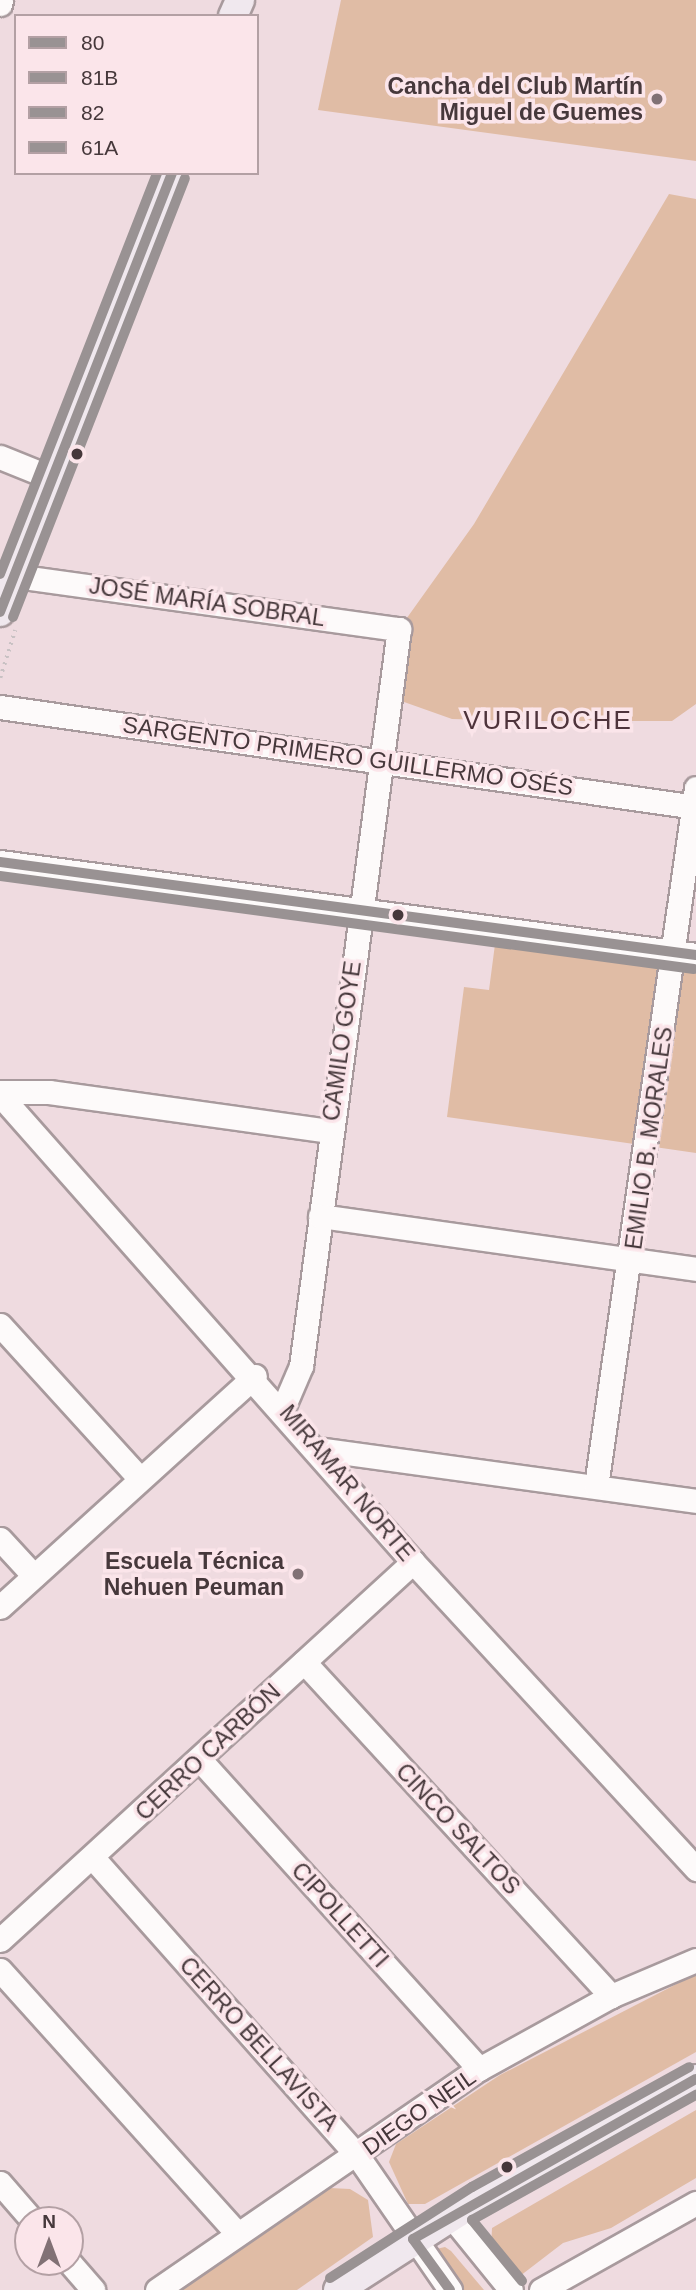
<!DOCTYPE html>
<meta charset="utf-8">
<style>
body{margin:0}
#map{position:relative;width:696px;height:2290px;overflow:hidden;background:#efdbe0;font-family:Arial,sans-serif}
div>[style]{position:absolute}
.green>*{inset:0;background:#e0bca5}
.path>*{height:3.5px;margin-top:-1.75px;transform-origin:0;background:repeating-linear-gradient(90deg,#c8c1c3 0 2px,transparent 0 7px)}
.roads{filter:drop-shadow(2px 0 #a89a9d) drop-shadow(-2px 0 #a89a9d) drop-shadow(0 2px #a89a9d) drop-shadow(0 -2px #a89a9d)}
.minor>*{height:23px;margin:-11.5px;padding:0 11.5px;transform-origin:11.5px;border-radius:11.5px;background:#fdfafa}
.major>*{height:28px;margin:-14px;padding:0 14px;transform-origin:14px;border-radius:14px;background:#f0e8ee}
.bus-1>*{height:10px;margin:-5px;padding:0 5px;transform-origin:5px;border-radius:5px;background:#999293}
.bus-2>*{height:10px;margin:-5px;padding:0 5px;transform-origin:5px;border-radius:5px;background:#999293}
.bus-3>*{height:10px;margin:-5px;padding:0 5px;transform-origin:5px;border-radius:5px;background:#999293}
.bus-4>*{height:10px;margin:-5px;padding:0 5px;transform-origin:5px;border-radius:5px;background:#999293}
.dots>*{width:19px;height:19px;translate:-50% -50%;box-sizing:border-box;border:4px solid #fbe5ea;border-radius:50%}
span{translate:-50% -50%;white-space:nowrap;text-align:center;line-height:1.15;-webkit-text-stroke:7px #fbe5ea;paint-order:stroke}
.poi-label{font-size:23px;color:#46383b;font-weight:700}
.right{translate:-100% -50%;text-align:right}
.street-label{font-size:23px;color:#46383b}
.quarter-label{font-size:26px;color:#4e333b;letter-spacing:2px}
.legend{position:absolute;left:14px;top:14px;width:245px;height:161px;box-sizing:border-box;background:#fbe5ea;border:2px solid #b3a0a4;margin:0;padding:9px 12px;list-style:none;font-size:21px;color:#46383b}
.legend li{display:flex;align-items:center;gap:14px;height:35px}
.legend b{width:35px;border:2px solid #b3a0a4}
.north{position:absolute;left:14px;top:2206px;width:70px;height:70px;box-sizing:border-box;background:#fbe5ea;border:2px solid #b3a0a4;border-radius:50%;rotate:0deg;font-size:19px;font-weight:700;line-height:28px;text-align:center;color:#46383b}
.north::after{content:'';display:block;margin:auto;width:24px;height:32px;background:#817175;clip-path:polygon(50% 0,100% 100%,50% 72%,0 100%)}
</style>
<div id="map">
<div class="green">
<i style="clip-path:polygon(341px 0,696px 0,696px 161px,318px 110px)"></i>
<i style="clip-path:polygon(669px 194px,696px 199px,696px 704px,672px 721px,523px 721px,452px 719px,390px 697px,399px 629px,474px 524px)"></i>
<i style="clip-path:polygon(497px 929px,696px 955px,696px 1153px,447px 1117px,464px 987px,489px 990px)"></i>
<i style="clip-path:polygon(696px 1974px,696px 2052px,425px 2204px,408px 2204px,389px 2162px,396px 2144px,500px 2075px)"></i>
<i style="clip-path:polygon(696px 2110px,696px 2178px,611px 2228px,563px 2243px,520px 2276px,508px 2273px,491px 2248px,492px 2228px)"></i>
<i style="clip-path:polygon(330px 2188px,350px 2189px,368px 2200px,373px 2237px,297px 2290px,182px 2290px)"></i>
<i style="clip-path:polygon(445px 2247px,451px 2251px,484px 2290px,464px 2290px,437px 2257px,436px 2249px)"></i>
</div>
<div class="path">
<i style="left:0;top:678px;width:50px;rotate:-72.6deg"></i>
</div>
<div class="roads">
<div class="minor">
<i style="left:0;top:4px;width:4px;rotate:-76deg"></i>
<i style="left:0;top:457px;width:56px;rotate:22deg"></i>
<i style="left:15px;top:576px;width:388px;rotate:7.9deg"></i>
<i style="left:399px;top:629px;width:743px;rotate:97.57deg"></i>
<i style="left:301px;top:1366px;width:46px;rotate:113.2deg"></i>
<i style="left:0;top:707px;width:703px;rotate:8.18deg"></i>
<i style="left:0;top:862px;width:702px;rotate:7.61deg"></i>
<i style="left:0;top:1092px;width:49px"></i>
<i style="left:49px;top:1092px;width:284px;rotate:7.9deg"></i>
<i style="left:0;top:1095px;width:623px;rotate:48.51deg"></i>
<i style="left:413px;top:1562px;width:418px;rotate:47.3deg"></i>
<i style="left:320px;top:1216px;width:380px;rotate:8deg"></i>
<i style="left:0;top:1325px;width:208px;rotate:47.7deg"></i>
<i style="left:317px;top:1449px;width:383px;rotate:7.8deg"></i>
<i style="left:596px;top:1486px;width:705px;rotate:-81.85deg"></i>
<i style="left:0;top:1539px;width:50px;rotate:47.4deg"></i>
<i style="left:0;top:1607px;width:344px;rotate:-42.2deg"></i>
<i style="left:304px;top:1662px;width:454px;rotate:47.4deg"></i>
<i style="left:201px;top:1761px;width:415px;rotate:47.9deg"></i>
<i style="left:93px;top:1858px;width:397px;rotate:48.4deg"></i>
<i style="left:357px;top:2155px;width:164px;rotate:55.4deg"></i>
<i style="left:0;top:1940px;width:560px;rotate:-42.47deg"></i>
<i style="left:0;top:1970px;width:355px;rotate:48deg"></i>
<i style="left:0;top:2183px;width:49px;rotate:49.1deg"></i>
<i style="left:451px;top:2216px;width:95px;rotate:51deg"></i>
<i style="left:69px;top:2262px;width:37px;rotate:49deg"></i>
<i style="left:157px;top:2290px;width:391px;rotate:-34.5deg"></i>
<i style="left:479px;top:2069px;width:151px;rotate:-28.9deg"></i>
<i style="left:611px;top:1996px;width:92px;rotate:-23deg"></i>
<i style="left:541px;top:2290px;width:178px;rotate:-29.3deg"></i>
</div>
<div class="major">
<i style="left:233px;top:16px;width:17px;rotate:-66deg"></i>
<i style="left:0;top:612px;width:471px;rotate:-68.6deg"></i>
<i style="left:338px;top:2290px;width:168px;rotate:-32.8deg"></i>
<i style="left:479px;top:2199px;width:248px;rotate:-28.9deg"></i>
</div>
</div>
<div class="bus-1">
<i style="left:0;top:612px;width:471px;rotate:-68.6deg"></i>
<i style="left:0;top:862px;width:702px;rotate:7.61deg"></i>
<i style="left:450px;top:2290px;width:63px;rotate:-126deg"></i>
<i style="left:413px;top:2239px;width:325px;rotate:-29.5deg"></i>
</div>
<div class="bus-2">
<i style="left:13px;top:617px;width:471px;rotate:-68.6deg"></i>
<i style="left:0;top:876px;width:700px;rotate:7.63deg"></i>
<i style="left:522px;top:2281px;width:79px;rotate:-129.3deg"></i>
<i style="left:472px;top:2220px;width:257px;rotate:-29.2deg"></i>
</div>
<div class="bus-3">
<i style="left:0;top:574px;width:431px;rotate:-68.6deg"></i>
</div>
<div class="bus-4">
<i style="left:330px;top:2278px;width:169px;rotate:-32.7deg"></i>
<i style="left:472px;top:2187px;width:248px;rotate:-28.9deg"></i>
</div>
<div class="dots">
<i style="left:657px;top:99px;background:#817175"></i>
<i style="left:77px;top:454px;background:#46383b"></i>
<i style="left:398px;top:915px;background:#46383b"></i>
<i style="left:298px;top:1574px;background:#817175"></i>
<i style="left:507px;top:2167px;background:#46383b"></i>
</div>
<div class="poi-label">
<span class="right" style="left:643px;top:99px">Cancha del Club Martín<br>Miguel de Guemes</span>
<span class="right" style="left:284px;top:1574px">Escuela Técnica<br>Nehuen Peuman</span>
</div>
<div class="street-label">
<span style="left:207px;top:602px;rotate:8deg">JOSÉ MARÍA SOBRAL</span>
<span style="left:348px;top:756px;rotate:8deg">SARGENTO PRIMERO GUILLERMO OSÉS</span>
<span style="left:342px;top:1041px;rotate:-82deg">CAMILO GOYE</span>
<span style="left:649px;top:1138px;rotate:-82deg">EMILIO B. MORALES</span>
<span style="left:347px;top:1483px;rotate:50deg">MIRAMAR NORTE</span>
<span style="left:208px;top:1752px;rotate:-43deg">CERRO CARBÓN</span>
<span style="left:458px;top:1829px;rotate:47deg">CINCO SALTOS</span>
<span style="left:340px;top:1915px;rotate:48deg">CIPOLLETTI</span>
<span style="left:259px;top:2044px;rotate:48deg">CERRO BELLAVISTA</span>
<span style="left:419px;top:2112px;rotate:-35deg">DIEGO NEIL</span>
</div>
<div class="quarter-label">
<span style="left:548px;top:721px">VURILOCHE</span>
</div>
<ul class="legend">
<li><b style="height:9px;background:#999293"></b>80</li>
<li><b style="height:9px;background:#999293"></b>81B</li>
<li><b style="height:9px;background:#999293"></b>82</li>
<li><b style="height:9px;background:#999293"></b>61A</li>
</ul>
<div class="north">N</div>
</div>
